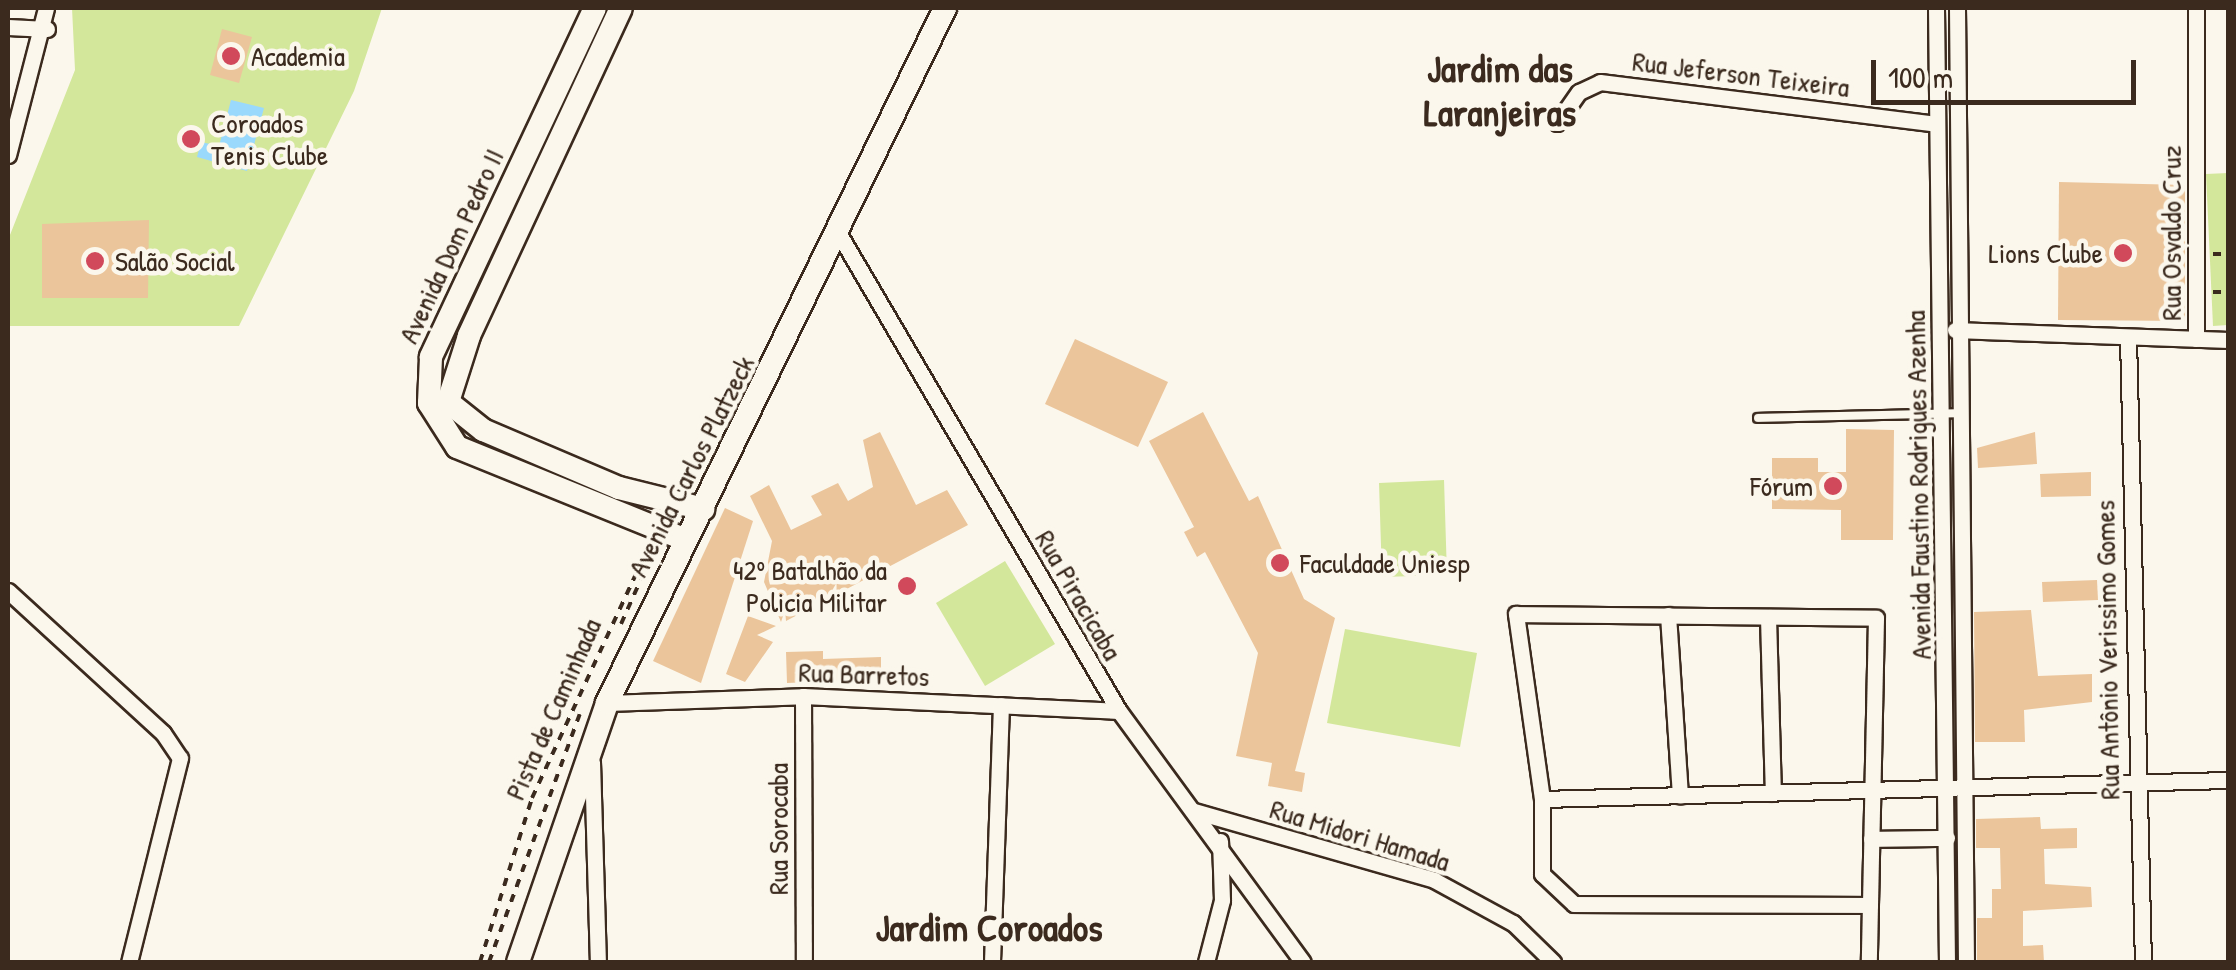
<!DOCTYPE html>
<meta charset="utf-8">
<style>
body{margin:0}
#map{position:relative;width:2236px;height:970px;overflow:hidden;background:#fbf7ec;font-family:"Patrick Hand",sans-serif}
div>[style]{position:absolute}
.green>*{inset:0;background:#d3e79b}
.water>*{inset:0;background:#9ad9fc}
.building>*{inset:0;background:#ebc59b}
.path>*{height:4px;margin-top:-2px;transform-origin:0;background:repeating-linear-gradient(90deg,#3b2a1e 0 8px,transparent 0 16px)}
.roads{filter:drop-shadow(2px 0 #3b2a1e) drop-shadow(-2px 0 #3b2a1e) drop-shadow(0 2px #3b2a1e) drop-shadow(0 -2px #3b2a1e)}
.lane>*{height:8px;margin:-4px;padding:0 4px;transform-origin:4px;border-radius:4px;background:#fbf7ec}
.street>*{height:15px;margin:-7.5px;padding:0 7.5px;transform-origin:7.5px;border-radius:7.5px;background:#fbf7ec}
.secondary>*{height:22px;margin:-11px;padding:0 11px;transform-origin:11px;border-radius:11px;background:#fbf7ec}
.dots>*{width:28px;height:28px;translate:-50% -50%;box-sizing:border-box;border:5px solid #fbf7ec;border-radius:50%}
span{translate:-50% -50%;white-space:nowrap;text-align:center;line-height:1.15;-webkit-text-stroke:9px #fbf7ec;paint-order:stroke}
.poi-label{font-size:28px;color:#3b2a1e}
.left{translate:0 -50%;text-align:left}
.right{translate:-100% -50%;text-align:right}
.street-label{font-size:28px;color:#3b2a1e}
.district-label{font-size:38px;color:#3b2a1e;font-weight:700}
.frame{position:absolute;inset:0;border:10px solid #3b2a1e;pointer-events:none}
.scale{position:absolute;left:1871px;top:60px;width:265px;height:45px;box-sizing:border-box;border:5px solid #3b2a1e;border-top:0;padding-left:12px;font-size:30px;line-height:35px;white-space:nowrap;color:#3b2a1e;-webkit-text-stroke:8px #fbf7ec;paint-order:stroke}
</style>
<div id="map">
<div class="green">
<i style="clip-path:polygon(72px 8px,382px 8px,354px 91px,239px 326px,8px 326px,8px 240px,75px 70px)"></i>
<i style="clip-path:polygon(2228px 173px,2228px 325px,2213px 326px,2206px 174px)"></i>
<i style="clip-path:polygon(1444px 480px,1447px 575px,1382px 577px,1379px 483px)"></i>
<i style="clip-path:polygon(1005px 561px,1055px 644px,985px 686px,936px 603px)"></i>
<i style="clip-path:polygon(1345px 629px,1477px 653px,1460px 747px,1327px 723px)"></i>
</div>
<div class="water">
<i style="clip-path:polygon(231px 100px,264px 108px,247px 171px,197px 157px,201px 142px,219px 146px)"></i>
</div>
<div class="building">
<i style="clip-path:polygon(222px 29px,252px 37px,239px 83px,210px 75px)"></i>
<i style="clip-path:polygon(2059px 182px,2185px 185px,2185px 321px,2058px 320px)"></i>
<i style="clip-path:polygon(149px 220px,148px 298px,42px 298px,42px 224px)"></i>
<i style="clip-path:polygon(1075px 339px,1168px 382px,1138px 447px,1045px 404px)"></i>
<i style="clip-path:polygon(1203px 412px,1249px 501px,1258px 496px,1304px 599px,1335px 618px,1295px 771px,1305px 773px,1302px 792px,1268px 786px,1272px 763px,1236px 756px,1258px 653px,1205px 552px,1197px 557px,1184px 532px,1194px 527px,1149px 441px)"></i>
<i style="clip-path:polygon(1846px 429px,1894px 430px,1893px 540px,1841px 540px,1841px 510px,1772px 509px,1772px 458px,1818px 458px,1818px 472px,1846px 472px)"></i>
<i style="clip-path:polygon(880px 432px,916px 505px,947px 490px,968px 525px,786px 621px,785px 610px,781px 622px,764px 582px,772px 541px,750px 496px,769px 485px,791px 530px,822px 515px,811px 496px,838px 483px,848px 501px,873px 487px,863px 440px)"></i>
<i style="clip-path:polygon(2035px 432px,2037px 464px,1978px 468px,1977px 448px)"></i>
<i style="clip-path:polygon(2091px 472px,2091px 496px,2041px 497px,2040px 474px)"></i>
<i style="clip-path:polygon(725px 508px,753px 521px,701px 683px,653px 661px)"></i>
<i style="clip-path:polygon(2097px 580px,2098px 600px,2043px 602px,2042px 582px)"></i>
<i style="clip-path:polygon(2031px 610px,2038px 676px,2092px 674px,2092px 702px,2024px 710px,2025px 742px,1975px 742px,1974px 612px)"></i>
<i style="clip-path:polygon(748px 616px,776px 626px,757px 635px,773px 642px,745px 682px,726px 674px)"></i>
<i style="clip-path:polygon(823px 651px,823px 659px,881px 657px,881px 679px,787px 683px,786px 652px)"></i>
<i style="clip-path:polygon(2040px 817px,2041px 829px,2077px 828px,2077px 848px,2044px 849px,2045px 884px,2091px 887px,2092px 907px,2023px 911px,2023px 946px,2043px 945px,2044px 962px,1977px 962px,1977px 918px,1992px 918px,1992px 889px,2001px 889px,2000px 848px,1976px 848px,1976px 819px)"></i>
</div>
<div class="path">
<i style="left:2213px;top:254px;width:15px"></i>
<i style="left:2213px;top:292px;width:15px"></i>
<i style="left:621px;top:624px;width:81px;rotate:-66deg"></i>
<i style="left:480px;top:962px;width:172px;rotate:-72.4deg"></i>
<i style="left:532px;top:798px;width:278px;rotate:-65.1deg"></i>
<i style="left:489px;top:962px;width:264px;rotate:-69.9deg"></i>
</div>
<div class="roads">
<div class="lane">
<i style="left:1758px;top:418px;width:205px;rotate:-1.4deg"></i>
</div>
<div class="street">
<i style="left:1936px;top:8px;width:954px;rotate:89.34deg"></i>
<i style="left:1957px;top:8px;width:954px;rotate:89.46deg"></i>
<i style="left:8px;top:27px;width:39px;rotate:3deg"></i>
<i style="left:1557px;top:123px;width:38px;rotate:-55deg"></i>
<i style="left:1579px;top:92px;width:23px;rotate:-25deg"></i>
<i style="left:1600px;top:82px;width:339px;rotate:7.1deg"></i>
<i style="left:8px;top:155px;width:152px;rotate:-75.5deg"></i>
<i style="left:839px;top:234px;width:553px;rotate:59.59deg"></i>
<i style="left:1119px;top:711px;width:311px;rotate:53.8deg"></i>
<i style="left:1955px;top:330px;width:273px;rotate:2.1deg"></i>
<i style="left:2128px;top:337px;width:625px;rotate:88.63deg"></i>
<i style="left:2196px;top:339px;width:331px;rotate:-90deg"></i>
<i style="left:8px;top:591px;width:210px;rotate:42.5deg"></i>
<i style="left:163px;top:733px;width:30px;rotate:56deg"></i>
<i style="left:180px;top:758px;width:210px;rotate:104deg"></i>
<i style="left:1668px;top:615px;width:181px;rotate:86.2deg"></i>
<i style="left:1768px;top:617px;width:176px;rotate:88.4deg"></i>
<i style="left:803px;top:696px;width:266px;rotate:89.8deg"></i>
<i style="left:607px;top:703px;width:196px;rotate:-2deg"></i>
<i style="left:803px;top:696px;width:316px;rotate:2.7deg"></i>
<i style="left:592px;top:762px;width:200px;rotate:88.3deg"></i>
<i style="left:1542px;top:799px;width:187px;rotate:-98deg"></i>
<i style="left:1516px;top:614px;width:360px;rotate:0.6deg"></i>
<i style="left:1876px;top:618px;width:344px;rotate:91.2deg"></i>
<i style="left:1194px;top:811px;width:250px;rotate:16deg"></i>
<i style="left:1434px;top:880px;width:90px;rotate:28.6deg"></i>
<i style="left:1513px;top:923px;width:56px;rotate:44.3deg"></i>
<i style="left:1871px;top:839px;width:76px;rotate:-0.8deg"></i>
<i style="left:1870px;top:905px;width:296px;rotate:-179.8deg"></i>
<i style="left:1574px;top:904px;width:44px;rotate:-136.8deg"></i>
<i style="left:1542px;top:874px;width:75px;rotate:-90deg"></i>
<i style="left:1542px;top:799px;width:686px;rotate:-1.59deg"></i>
<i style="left:992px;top:962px;width:257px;rotate:-88deg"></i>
<i style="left:1206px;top:962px;width:64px;rotate:-75.5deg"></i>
<i style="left:1222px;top:900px;width:59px;rotate:-91.9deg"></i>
</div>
<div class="secondary">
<i style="left:595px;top:8px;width:386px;rotate:115.2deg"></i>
<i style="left:431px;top:357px;width:46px;rotate:92.5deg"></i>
<i style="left:429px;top:403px;width:52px;rotate:57.5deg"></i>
<i style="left:457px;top:447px;width:247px;rotate:22.1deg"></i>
<i style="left:621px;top:8px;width:362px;rotate:114.9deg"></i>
<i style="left:469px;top:336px;width:69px;rotate:107.7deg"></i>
<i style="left:448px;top:402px;width:45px;rotate:38.7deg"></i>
<i style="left:483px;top:430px;width:148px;rotate:23.1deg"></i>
<i style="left:619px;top:488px;width:87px;rotate:14deg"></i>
<i style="left:518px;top:962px;width:274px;rotate:-71deg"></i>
<i style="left:607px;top:703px;width:773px;rotate:-64.06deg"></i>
</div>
</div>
<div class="dots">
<i style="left:231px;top:56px;background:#d1495b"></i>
<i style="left:191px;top:139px;background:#d1495b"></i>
<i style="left:2123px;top:253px;background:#d1495b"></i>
<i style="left:95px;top:261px;background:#d1495b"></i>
<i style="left:1833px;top:486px;background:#d1495b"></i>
<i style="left:1280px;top:563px;background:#d1495b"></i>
<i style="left:907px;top:586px;background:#d1495b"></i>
</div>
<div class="poi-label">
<span class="left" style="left:251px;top:56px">Academia</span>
<span class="left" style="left:211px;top:139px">Coroados<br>Tenis Clube</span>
<span class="right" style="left:2103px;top:253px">Lions Clube</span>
<span class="left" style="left:115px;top:261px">Salão Social</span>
<span class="right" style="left:1813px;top:486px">Fórum</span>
<span class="left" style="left:1300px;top:563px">Faculdade Uniesp</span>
<span class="right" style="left:887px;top:586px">42º Batalhão da<br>Policia Militar</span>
</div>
<div class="street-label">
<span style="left:1741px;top:74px;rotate:7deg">Rua Jeferson Teixeira</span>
<span style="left:2171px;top:233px;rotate:-90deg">Rua Osvaldo Cruz</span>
<span style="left:451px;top:246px;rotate:-65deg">Avenida Dom Pedro II</span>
<span style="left:691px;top:466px;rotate:-63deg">Avenida Carlos Platzeck</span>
<span style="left:1918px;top:485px;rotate:-91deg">Avenida Faustino Rodrigues Azenha</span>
<span style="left:1079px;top:595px;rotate:60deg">Rua Piracicaba</span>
<span style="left:2107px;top:650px;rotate:-91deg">Rua Antônio Verissimo Gomes</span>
<span style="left:864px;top:674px;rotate:2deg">Rua Barretos</span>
<span style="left:553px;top:709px;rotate:-66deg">Pista de Caminhada</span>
<span style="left:778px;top:829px;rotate:-90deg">Rua Sorocaba</span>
<span style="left:1360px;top:835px;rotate:17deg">Rua Midori Hamada</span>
</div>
<div class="district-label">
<span style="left:1500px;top:91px">Jardim das<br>Laranjeiras</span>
<span style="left:989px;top:928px">Jardim Coroados</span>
</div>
<div class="frame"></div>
<div class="scale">100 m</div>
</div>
